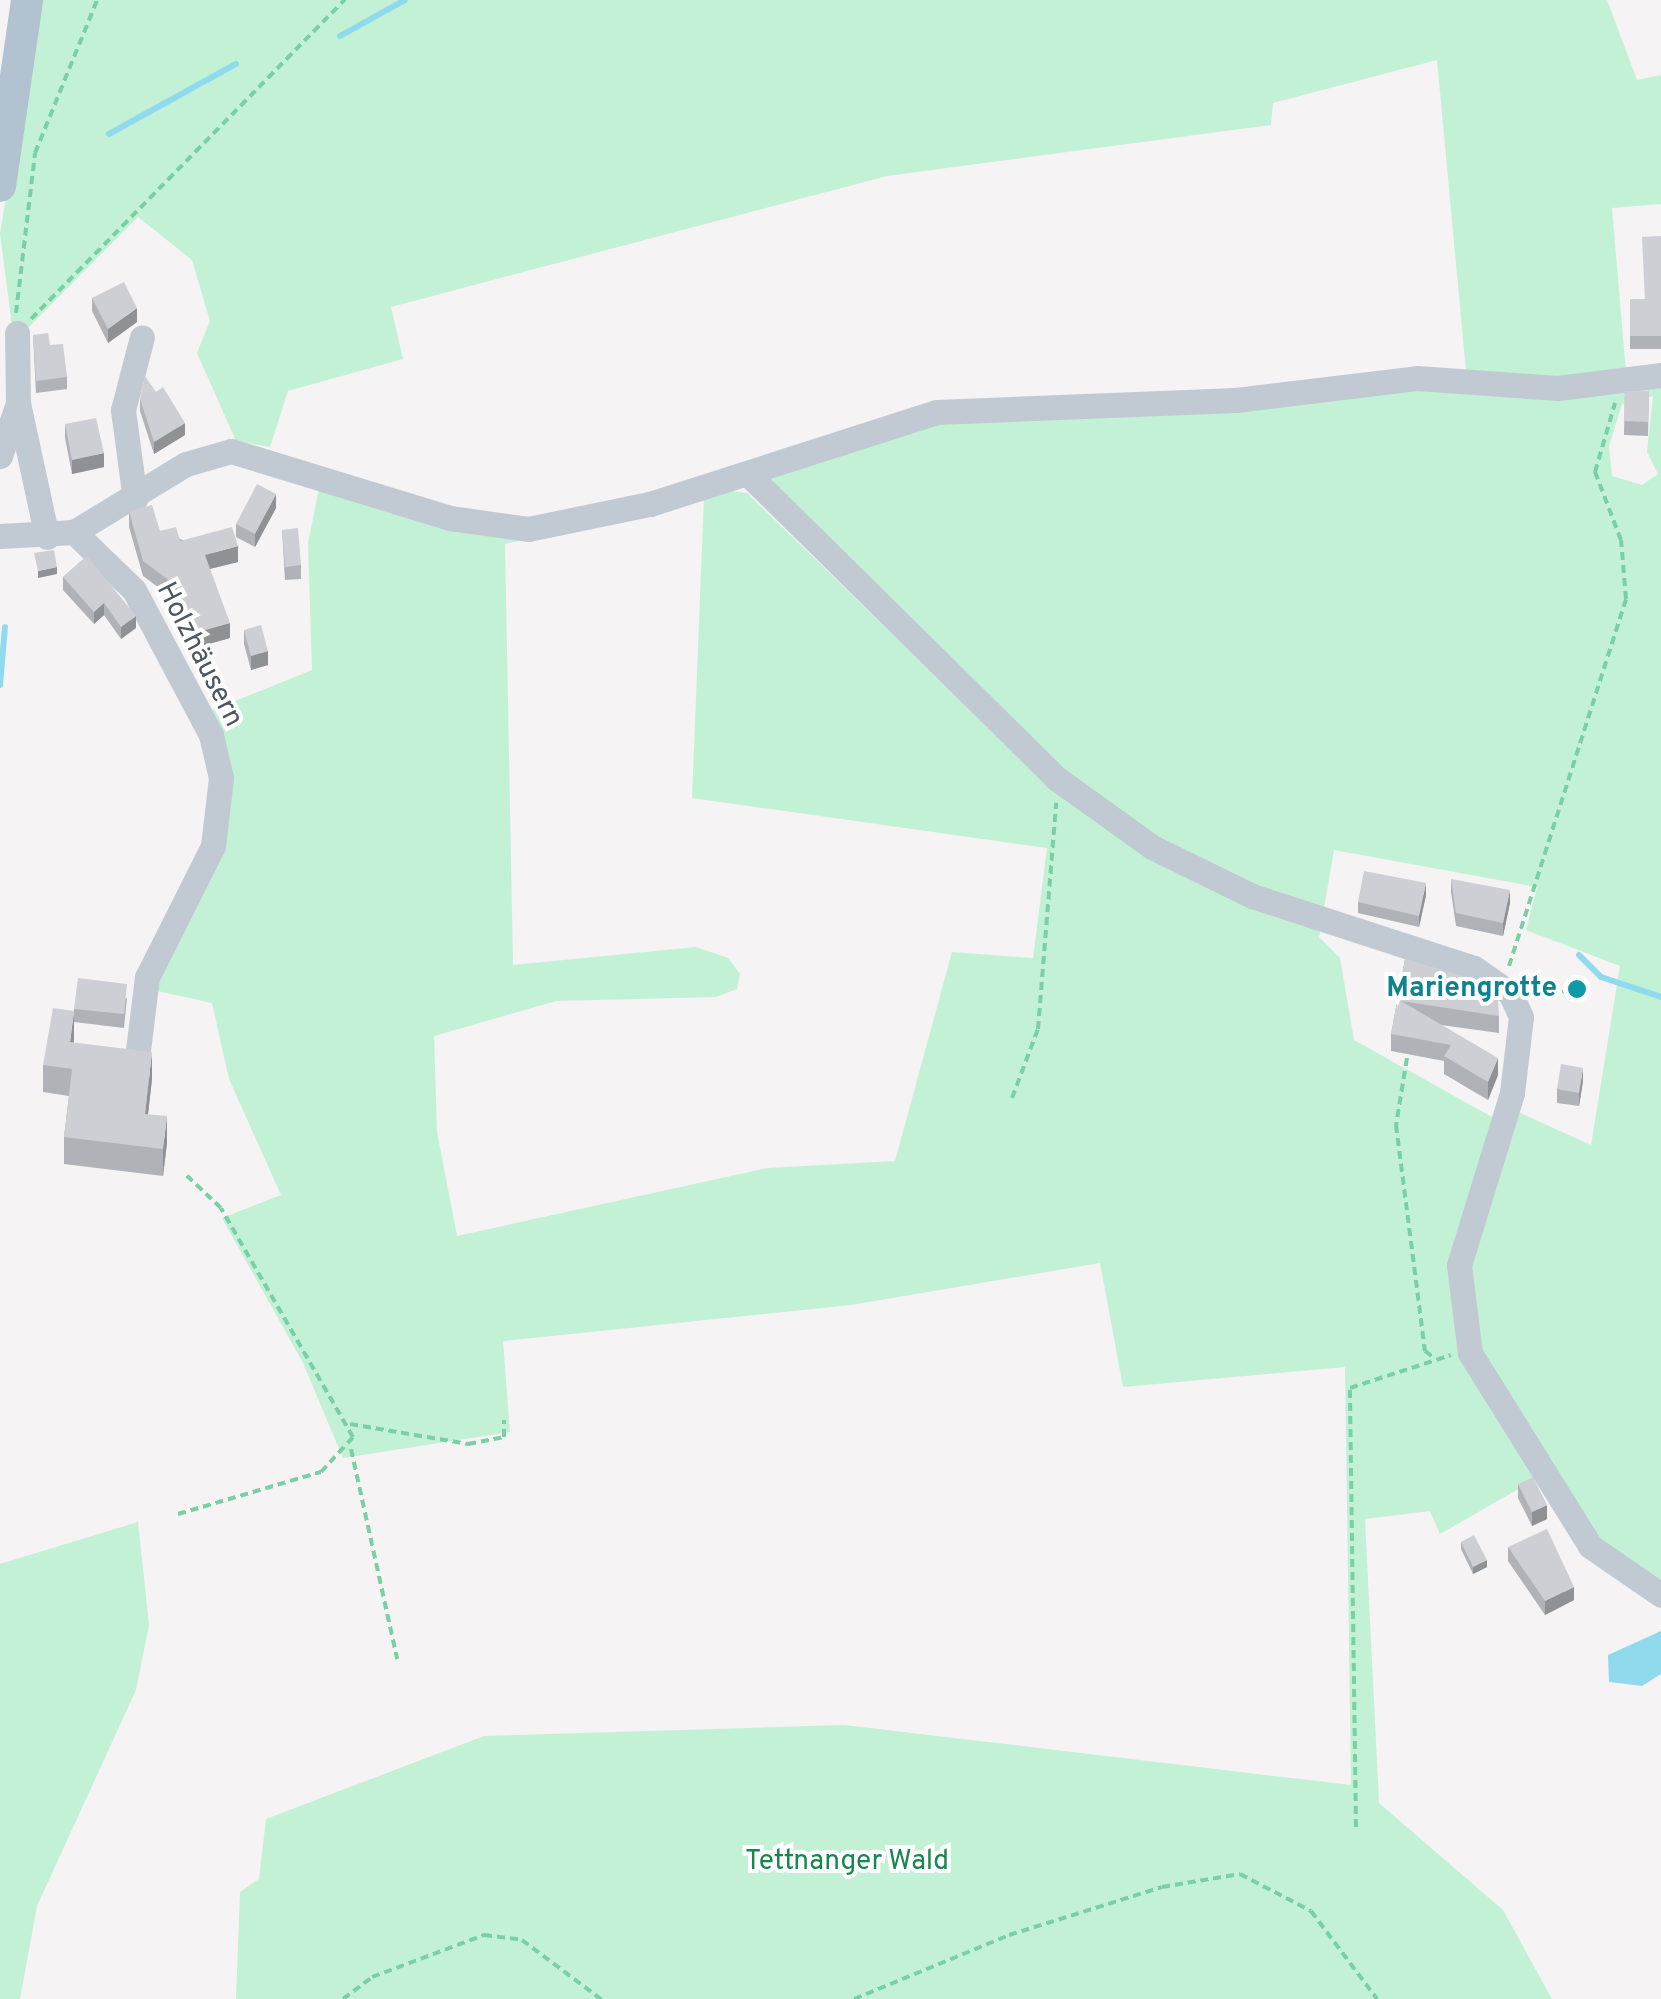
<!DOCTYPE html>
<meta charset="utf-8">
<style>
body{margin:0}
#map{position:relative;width:1661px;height:1999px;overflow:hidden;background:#f5f3f3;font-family:Overpass,sans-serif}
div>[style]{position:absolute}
.green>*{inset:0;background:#c3f1d5}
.water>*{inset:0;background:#90daee}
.stream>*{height:6px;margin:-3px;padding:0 3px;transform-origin:3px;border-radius:3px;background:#90daee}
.path>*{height:4px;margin-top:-2px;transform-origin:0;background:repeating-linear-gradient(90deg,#7ad0a6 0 8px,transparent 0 13px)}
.minor>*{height:25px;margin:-12.5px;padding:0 12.5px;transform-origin:12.5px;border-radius:12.5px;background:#c1cad2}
.major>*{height:32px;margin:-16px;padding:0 16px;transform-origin:16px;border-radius:16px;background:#b3c2d1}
.wall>*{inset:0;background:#b0b2b7}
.shaded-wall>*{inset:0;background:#909195}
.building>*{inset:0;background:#cdcfd5}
.dots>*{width:28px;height:28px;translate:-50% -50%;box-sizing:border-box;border:5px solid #fff;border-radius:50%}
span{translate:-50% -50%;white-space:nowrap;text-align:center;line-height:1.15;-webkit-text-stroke:8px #fff;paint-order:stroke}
.street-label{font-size:28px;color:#4a5661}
.culture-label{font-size:28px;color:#0d838f;font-weight:700}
.right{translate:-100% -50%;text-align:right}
.park-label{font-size:28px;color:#17864f}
</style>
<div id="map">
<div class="green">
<i style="clip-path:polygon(40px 0,1607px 0,1637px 80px,1661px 75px,1661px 204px,1612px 208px,1626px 372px,1577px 381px,1466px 371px,1437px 60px,1273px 103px,1271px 125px,887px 176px,391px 307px,403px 359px,288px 391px,270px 447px,236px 441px,197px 353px,210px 321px,192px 260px,138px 217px,14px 342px,0 233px)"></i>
<i style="clip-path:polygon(evenodd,1628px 375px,1624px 384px,1661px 383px,1661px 1591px,1606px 1566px,1538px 1478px,1440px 1534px,1430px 1511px,1365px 1519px,1379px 1803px,1503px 1910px,1552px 1999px,236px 1999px,240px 1892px,259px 1879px,266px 1819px,484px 1736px,844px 1725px,1351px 1785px,1345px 1367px,1123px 1387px,1100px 1263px,851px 1305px,503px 1341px,510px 1432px,343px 1458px,303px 1363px,222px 1218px,281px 1195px,229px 1079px,212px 1003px,144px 988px,150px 957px,211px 844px,218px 781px,198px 716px,312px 670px,308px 543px,321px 479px,441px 525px,549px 534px,505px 544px,513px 965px,696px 947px,728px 958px,740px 974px,737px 989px,716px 997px,556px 1001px,434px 1036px,437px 1132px,457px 1236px,768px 1168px,895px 1161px,952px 952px,1033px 958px,1047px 848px,692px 798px,704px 497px,725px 490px,747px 493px,1051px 788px,1164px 864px,1321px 927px,1319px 937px,1340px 958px,1354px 1040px,1508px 1126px,1516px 1111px,1591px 1145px,1620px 966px,1526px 930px,1537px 887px,1334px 850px,1323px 914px,1191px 864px,1057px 773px,761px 479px,922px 419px,1201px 408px,1426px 380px,1562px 393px,1628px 375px,1653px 396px,1647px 452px,1658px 474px,1642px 485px,1612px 476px,1609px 446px,1622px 404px,1653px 396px)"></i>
<i style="clip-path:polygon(138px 1522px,149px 1625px,136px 1690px,37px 1906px,20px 1999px,0 1999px,0 1564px)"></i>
</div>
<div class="water">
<i style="clip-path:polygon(1661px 1631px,1661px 1674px,1642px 1686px,1609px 1682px,1608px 1655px)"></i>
</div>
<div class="stream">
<i style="left:340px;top:36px;width:74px;rotate:-29deg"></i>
<i style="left:109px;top:134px;width:145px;rotate:-28.9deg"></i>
<i style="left:0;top:685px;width:58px;rotate:-85.1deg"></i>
<i style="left:1579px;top:955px;width:31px;rotate:45deg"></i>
<i style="left:1601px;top:977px;width:63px;rotate:18.4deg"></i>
</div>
<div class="path">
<i style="left:16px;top:313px;width:161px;rotate:-83.2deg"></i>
<i style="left:35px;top:153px;width:165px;rotate:-67.9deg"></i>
<i style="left:31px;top:319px;width:448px;rotate:-45.5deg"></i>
<i style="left:1509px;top:966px;width:385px;rotate:-72.3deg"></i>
<i style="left:1626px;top:599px;width:59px;rotate:-94.8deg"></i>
<i style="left:1621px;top:540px;width:73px;rotate:-110.9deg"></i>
<i style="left:1595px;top:472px;width:72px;rotate:-73.8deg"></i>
<i style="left:1537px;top:998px;width:32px;rotate:-13deg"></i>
<i style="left:1407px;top:1058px;width:68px;rotate:99.3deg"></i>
<i style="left:1396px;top:1125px;width:228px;rotate:82.7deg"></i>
<i style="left:1425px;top:1351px;width:10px;rotate:37deg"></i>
<i style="left:1012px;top:1098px;width:74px;rotate:-69.4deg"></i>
<i style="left:1038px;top:1029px;width:227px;rotate:-85.4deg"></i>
<i style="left:350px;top:1424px;width:120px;rotate:9.6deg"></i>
<i style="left:468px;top:1444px;width:37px;rotate:-11deg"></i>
<i style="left:504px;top:1437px;width:17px;rotate:-90deg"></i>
<i style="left:351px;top:1449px;width:215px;rotate:77.6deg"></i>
<i style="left:178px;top:1514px;width:149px;rotate:-16.4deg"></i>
<i style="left:321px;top:1472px;width:47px;rotate:-47.6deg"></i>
<i style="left:353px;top:1437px;width:264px;rotate:-120deg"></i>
<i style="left:221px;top:1208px;width:50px;rotate:-136.6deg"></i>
<i style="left:1356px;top:1827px;width:439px;rotate:-90.8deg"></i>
<i style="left:1350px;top:1388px;width:106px;rotate:-18.1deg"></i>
<i style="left:343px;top:1999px;width:36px;rotate:-37deg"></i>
<i style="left:372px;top:1977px;width:120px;rotate:-20.6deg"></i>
<i style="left:484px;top:1935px;width:38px;rotate:7deg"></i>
<i style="left:522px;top:1940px;width:99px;rotate:36.8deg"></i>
<i style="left:854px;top:1999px;width:168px;rotate:-22.4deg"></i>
<i style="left:1009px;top:1935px;width:160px;rotate:-17.4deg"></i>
<i style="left:1162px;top:1887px;width:79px;rotate:-9.5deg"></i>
<i style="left:1240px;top:1874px;width:80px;rotate:27.5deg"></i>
<i style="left:1311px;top:1911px;width:110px;rotate:53.1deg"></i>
</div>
<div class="minor">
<i style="left:18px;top:403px;width:137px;rotate:77.8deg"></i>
<i style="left:0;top:456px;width:56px;rotate:-71.2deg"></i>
<i style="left:18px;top:403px;width:70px;rotate:-90.8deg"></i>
<i style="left:748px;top:474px;width:433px;rotate:44.6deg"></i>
<i style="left:1056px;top:778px;width:118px;rotate:35.7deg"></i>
<i style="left:1152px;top:847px;width:111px;rotate:26.1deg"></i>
<i style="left:1252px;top:896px;width:233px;rotate:18deg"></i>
<i style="left:1474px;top:968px;width:44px;rotate:34.8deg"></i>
<i style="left:1510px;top:993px;width:26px;rotate:65deg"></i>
<i style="left:1521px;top:1017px;width:77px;rotate:96.8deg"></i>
<i style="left:1512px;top:1093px;width:180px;rotate:107.1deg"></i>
<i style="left:1459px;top:1265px;width:89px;rotate:82.9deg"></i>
<i style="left:1470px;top:1353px;width:227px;rotate:58.1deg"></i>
<i style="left:1590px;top:1546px;width:86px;rotate:34.6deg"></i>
<i style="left:135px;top:499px;width:90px;rotate:-97.7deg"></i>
<i style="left:123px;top:410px;width:75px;rotate:-75.4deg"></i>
<i style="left:74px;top:532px;width:83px;rotate:44deg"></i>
<i style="left:134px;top:590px;width:164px;rotate:62deg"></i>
<i style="left:211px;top:735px;width:44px;rotate:76.9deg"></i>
<i style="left:221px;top:778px;width:68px;rotate:96.7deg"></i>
<i style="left:213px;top:846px;width:147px;rotate:116.7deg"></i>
<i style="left:147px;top:977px;width:74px;rotate:97deg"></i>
<i style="left:0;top:536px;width:74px;rotate:-3.1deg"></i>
<i style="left:74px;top:532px;width:131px;rotate:-31.3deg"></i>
<i style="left:186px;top:464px;width:47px;rotate:-16.1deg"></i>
<i style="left:231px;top:451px;width:229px;rotate:17deg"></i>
<i style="left:450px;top:518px;width:79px;rotate:8deg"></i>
<i style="left:528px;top:529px;width:125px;rotate:-11.6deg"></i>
<i style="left:650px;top:504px;width:301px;rotate:-17.8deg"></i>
<i style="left:937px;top:412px;width:299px;rotate:-2.3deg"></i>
<i style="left:1236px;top:400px;width:182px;rotate:-6.9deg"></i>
<i style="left:1417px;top:378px;width:141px;rotate:4.1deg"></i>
<i style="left:1558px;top:388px;width:104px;rotate:-7.2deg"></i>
</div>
<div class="major">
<i style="left:0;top:186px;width:188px;rotate:-81.7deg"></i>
</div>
<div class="wall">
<i style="clip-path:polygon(1661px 236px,1661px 349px,1630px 349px,1630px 299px,1645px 299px)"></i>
<i style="clip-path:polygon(92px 298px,137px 322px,108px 343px,92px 311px)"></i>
<i style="clip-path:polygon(33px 335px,67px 377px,67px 389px,36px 393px)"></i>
<i style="clip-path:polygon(1625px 391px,1649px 391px,1648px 436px,1624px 435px)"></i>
<i style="clip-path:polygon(140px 399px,185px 435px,154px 454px,140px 411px)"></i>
<i style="clip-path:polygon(65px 424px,104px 467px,72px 474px,65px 438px)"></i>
<i style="clip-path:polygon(276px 508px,255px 547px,236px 537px,236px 524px)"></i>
<i style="clip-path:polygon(129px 511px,160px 531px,238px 562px,210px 569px,230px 638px,191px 649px,177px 601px,143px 576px,129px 527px)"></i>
<i style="clip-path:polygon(282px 530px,301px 565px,301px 579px,285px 580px)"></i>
<i style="clip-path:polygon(87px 556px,136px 628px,121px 639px,104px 615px,94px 624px,63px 590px,63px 577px)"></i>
<i style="clip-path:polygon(244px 630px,268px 665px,251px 670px,244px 644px)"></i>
<i style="clip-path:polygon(1451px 879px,1510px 903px,1503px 936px,1456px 926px,1451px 892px)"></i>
<i style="clip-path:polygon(1426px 895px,1419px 927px,1358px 913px,1358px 902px)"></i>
<i style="clip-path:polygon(1405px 959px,1499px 1016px,1499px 1033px,1441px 1025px,1498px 1075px,1488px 1100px,1444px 1074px,1444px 1061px,1391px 1051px,1391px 1034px)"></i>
<i style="clip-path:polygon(127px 998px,124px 1028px,74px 1022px,74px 1009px)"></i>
<i style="clip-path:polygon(74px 1038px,74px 1043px,152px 1079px,148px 1114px,167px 1143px,163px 1176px,64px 1164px,64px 1137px,69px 1096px,43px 1092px,43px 1065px)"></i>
<i style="clip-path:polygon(1583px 1081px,1579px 1106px,1557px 1103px,1557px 1089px)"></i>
<i style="clip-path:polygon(1518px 1484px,1547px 1519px,1532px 1526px,1518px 1498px)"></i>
<i style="clip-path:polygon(1461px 1542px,1487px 1567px,1473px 1574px,1461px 1549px)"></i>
<i style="clip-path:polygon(1508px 1547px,1574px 1600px,1545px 1615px,1508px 1561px)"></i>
</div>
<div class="shaded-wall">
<i style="clip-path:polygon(137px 308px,137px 322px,108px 343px,108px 329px)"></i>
<i style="clip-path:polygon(185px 423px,185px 435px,154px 454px,154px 442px)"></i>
<i style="clip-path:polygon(104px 453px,104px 467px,72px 474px,72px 460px)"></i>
<i style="clip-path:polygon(276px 494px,276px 508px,255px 547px,255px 534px)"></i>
<i style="clip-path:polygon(238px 546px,238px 562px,205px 570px,205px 555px)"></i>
<i style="clip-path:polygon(57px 567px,57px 574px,38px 578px,38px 571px)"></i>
<i style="clip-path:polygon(104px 603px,104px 615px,94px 624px,94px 612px)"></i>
<i style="clip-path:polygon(136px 616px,136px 628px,121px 639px,121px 627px)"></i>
<i style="clip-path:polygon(230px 623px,230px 638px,191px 649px,191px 634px)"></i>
<i style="clip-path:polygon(268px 651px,268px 665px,251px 670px,251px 656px)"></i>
<i style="clip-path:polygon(1426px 883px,1426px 895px,1419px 927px,1419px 916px)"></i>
<i style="clip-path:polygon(1510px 890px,1510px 903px,1503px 936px,1503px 923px)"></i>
<i style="clip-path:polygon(74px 1011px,74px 1038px,70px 1069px,70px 1042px)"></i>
<i style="clip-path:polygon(152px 1052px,152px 1079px,145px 1141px,145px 1114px)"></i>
<i style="clip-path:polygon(1498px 1058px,1498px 1075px,1488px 1100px,1488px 1082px)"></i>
<i style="clip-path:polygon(1583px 1068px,1583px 1081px,1579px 1106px,1579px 1093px)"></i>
<i style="clip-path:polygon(167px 1116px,167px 1143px,163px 1176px,163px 1149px)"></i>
<i style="clip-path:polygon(1547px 1505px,1547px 1519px,1532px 1526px,1532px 1512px)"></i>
<i style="clip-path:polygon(1487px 1560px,1487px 1567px,1473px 1574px,1473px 1567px)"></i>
<i style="clip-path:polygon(1574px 1587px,1574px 1600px,1545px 1615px,1545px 1601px)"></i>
</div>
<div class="building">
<i style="clip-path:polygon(1661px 236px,1661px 336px,1630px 336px,1630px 299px,1645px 299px,1642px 237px)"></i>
<i style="clip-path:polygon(124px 282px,137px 308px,108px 329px,92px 298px)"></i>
<i style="clip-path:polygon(48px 333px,50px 345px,63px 344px,67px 377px,36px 381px,33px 335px)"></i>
<i style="clip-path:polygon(145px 376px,156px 392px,163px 387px,185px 423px,154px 442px,140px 399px)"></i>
<i style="clip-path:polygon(1625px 391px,1649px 391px,1648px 422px,1624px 421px)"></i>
<i style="clip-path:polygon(96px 418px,104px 453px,72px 460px,65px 424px)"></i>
<i style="clip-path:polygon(257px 484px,276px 494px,255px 534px,236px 524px)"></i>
<i style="clip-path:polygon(152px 505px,160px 531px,176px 527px,180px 541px,232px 527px,238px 546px,205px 555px,230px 623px,191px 634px,177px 586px,143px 561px,129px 511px)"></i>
<i style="clip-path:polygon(298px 528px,301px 565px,285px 567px,282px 530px)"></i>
<i style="clip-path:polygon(54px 550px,57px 567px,38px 571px,34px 553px)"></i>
<i style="clip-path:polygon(87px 556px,136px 616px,121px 627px,104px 603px,94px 612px,63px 577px)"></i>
<i style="clip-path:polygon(261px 625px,268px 651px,251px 656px,244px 630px)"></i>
<i style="clip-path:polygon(1364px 871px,1426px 883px,1419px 916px,1358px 902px)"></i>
<i style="clip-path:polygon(1451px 879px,1510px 890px,1503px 923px,1456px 913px)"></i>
<i style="clip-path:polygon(1405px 959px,1497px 986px,1499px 1016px,1401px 1001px,1498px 1058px,1488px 1082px,1444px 1056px,1451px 1045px,1391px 1034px)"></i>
<i style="clip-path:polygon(78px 978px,127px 984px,124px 1014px,74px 1009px)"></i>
<i style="clip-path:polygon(53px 1008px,74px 1011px,70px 1042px,152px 1052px,145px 1114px,167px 1116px,163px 1149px,64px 1137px,72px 1069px,43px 1065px)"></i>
<i style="clip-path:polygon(1561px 1064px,1583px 1068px,1579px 1093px,1557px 1089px)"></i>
<i style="clip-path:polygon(1533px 1477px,1547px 1505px,1532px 1512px,1518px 1484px)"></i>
<i style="clip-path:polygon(1547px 1529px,1574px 1587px,1545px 1601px,1508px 1547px)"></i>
<i style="clip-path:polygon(1474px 1535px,1487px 1560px,1473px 1567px,1461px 1542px)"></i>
</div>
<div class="dots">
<i style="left:1577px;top:989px;background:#0f9aa8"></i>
</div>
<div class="street-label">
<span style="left:199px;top:655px;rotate:63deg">Holzhäusern</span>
</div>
<div class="culture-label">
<span class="right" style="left:1557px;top:989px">Mariengrotte</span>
</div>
<div class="park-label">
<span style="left:847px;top:1862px">Tettnanger Wald</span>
</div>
</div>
